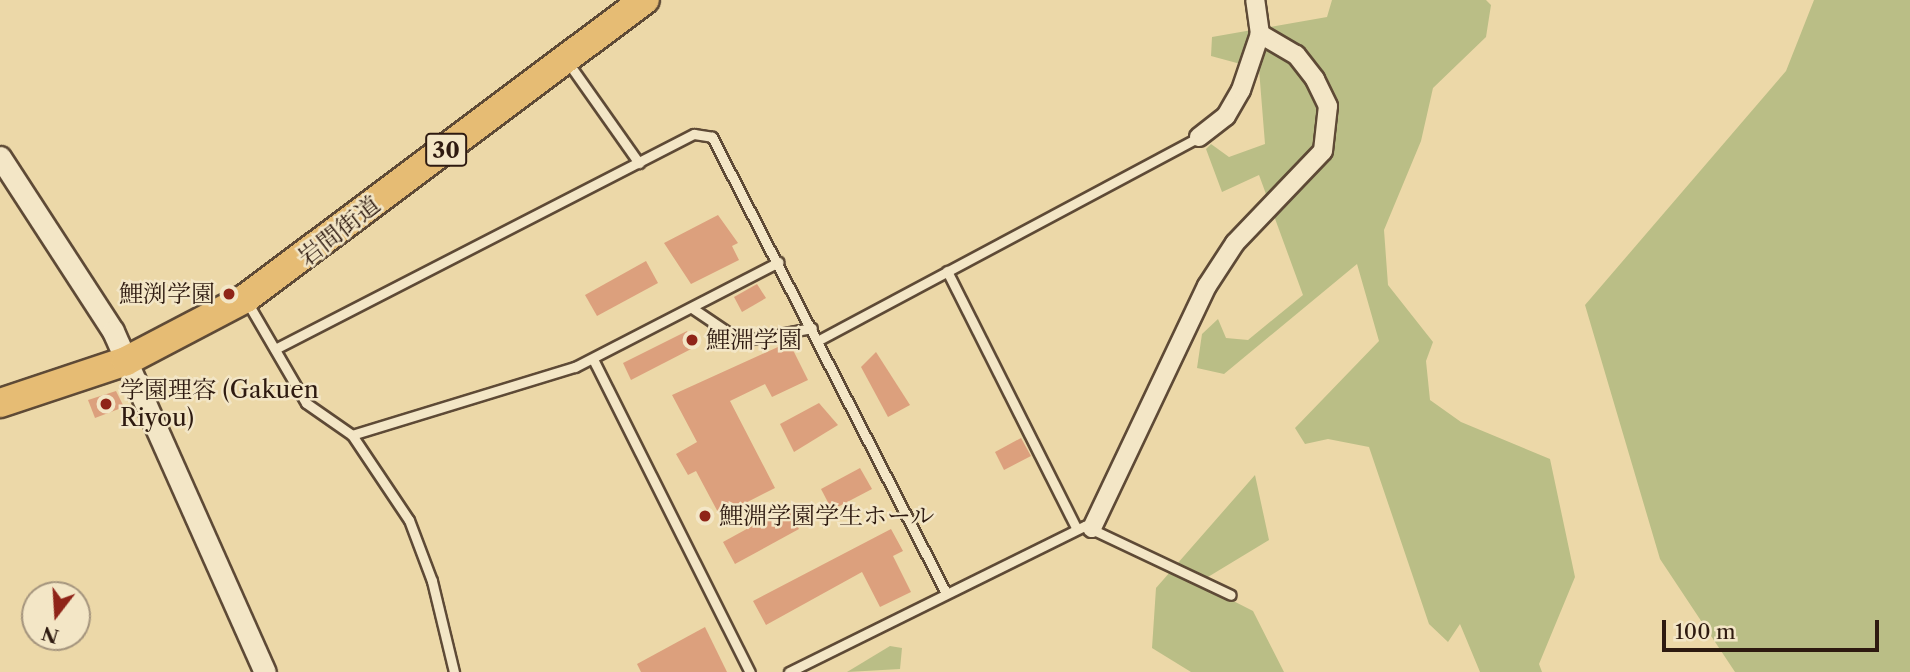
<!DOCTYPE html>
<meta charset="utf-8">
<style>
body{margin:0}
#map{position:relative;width:1910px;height:672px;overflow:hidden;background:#ecd8a8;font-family:"Libre Caslon Text","Noto Serif JP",serif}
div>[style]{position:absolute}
.green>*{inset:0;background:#babe86}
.building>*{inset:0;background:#dca07d}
.roads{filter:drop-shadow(2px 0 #5e4a36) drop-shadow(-2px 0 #5e4a36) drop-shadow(0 2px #5e4a36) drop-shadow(0 -2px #5e4a36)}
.service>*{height:9px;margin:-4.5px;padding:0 4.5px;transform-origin:4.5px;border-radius:4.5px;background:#f3e6c6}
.minor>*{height:18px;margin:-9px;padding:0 9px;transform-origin:9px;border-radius:9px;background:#f3e6c6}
.tertiary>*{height:21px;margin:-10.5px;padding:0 10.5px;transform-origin:10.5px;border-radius:10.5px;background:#f3e6c6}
.primary>*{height:28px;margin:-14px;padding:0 14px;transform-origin:14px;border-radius:14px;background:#e6bc74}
.dots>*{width:19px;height:19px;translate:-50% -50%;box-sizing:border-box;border:4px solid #f3e6c6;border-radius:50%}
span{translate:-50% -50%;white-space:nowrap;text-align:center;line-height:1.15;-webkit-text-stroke:5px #f3e6c6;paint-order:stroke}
.shield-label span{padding:2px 5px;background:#f3e6c6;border:2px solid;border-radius:5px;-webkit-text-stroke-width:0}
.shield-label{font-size:23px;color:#2e1a10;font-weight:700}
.street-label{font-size:24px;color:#2e1a10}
.poi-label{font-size:24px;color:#2e1a10}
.right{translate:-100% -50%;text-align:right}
.left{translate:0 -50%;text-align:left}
.north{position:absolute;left:21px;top:581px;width:70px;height:70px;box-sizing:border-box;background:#f3e6c6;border:2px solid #a4947d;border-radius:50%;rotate:197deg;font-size:19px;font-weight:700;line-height:28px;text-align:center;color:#2e1a10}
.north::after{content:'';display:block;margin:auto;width:24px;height:32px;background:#8f2418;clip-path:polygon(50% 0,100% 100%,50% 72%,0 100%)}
.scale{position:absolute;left:1662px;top:620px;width:217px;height:32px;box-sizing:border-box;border:4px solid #2e1a10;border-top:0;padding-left:9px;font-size:21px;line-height:24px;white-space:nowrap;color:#2e1a10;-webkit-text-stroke:5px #f3e6c6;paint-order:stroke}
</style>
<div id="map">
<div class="green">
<i style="clip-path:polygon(1332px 0,1486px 0,1491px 5px,1486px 37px,1433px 88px,1421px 141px,1384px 230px,1388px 285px,1433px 342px,1426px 361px,1430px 400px,1461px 422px,1550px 459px,1575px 577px,1539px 664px,1542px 672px,1480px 672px,1460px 624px,1448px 642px,1429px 624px,1369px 447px,1328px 439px,1305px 444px,1295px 428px,1379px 341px,1357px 264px,1224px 374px,1197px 368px,1202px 334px,1218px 319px,1226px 338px,1248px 340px,1303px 295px,1259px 175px,1222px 192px,1206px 149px,1211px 144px,1229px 157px,1265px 144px,1259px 69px,1211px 56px,1212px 37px,1327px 17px)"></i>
<i style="clip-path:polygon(1814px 0,1910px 0,1910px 672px,1735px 672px,1660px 559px,1585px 305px,1786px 71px)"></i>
<i style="clip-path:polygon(1255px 475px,1269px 540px,1198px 583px,1253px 611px,1284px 672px,1191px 672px,1152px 648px,1156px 588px)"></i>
<i style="clip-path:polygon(890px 646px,902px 648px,900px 669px,847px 672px)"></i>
</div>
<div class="building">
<i style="clip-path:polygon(718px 215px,738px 243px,732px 246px,739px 260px,691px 284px,664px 243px)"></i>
<i style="clip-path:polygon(646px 261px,658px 283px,597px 316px,585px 295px)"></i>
<i style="clip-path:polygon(757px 284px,766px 298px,742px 312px,734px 297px)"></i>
<i style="clip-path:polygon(687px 331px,695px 347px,631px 380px,623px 363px)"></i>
<i style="clip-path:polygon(789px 342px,808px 380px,772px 397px,765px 384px,730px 401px,775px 488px,720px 516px,696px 471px,688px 475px,676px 454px,697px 442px,672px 395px)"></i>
<i style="clip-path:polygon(876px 352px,910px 405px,888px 417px,861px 367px)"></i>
<i style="clip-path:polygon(116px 391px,124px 407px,95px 418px,88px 400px)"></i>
<i style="clip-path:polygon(819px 403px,838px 425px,794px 452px,780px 424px)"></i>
<i style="clip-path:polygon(1021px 438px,1031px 456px,1004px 470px,995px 452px)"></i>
<i style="clip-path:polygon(860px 468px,872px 489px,832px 510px,821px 489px)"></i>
<i style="clip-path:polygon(787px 507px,799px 529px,735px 564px,723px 542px)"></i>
<i style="clip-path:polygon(891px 529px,903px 551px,893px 556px,911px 592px,880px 607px,862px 572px,766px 625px,753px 601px)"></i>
<i style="clip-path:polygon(705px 627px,727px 672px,641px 672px,637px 664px)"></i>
</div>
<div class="roads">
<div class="service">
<i style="left:567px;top:61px;width:125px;rotate:54.8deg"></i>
<i style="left:947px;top:271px;width:288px;rotate:63.3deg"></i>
<i style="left:246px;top:300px;width:119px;rotate:59.8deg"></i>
<i style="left:306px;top:403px;width:56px;rotate:34.8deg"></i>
<i style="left:352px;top:435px;width:102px;rotate:56.2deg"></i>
<i style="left:409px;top:520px;width:65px;rotate:69.3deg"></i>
<i style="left:432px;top:581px;width:94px;rotate:76.4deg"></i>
<i style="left:692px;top:308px;width:59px;rotate:34deg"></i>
<i style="left:741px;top:341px;width:72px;rotate:-10.4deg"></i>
<i style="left:819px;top:340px;width:431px;rotate:-28.1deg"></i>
<i style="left:275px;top:349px;width:471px;rotate:-27.2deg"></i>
<i style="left:694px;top:134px;width:18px;rotate:9deg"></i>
<i style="left:712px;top:137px;width:510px;rotate:62.83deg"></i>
<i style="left:593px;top:359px;width:350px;rotate:63.4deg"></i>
<i style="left:352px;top:435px;width:233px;rotate:-17deg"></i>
<i style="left:575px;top:367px;width:229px;rotate:-27.3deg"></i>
<i style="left:789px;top:672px;width:330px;rotate:-26.3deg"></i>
<i style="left:1085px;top:526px;width:161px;rotate:25.3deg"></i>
</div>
<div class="minor">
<i style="left:1199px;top:137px;width:34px;rotate:-38deg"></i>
<i style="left:1226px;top:116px;width:30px;rotate:-60deg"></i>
<i style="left:1241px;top:90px;width:59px;rotate:-71.3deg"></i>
<i style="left:1260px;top:34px;width:34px;rotate:-98deg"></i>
<i style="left:1092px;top:528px;width:268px;rotate:-64.6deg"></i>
<i style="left:1207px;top:286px;width:51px;rotate:-56.9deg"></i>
<i style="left:1235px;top:243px;width:127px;rotate:-46.3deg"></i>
<i style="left:1323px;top:151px;width:45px;rotate:-83.7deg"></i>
<i style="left:1328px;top:106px;width:30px;rotate:-116deg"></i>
<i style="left:1315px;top:79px;width:31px;rotate:-128deg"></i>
<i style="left:1296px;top:55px;width:42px;rotate:-149.7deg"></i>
</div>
<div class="tertiary">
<i style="left:0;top:157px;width:207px;rotate:57deg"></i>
<i style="left:113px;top:331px;width:373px;rotate:66deg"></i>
</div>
<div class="primary">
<i style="left:0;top:403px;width:133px;rotate:-18.4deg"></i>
<i style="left:126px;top:361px;width:136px;rotate:-27.7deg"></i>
<i style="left:246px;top:298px;width:498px;rotate:-36.8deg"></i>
</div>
</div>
<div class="dots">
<i style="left:229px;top:294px;background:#8f2418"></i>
<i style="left:692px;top:340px;background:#8f2418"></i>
<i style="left:106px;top:404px;background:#8f2418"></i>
<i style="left:705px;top:516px;background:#8f2418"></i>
</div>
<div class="shield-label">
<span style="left:446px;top:150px">30</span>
</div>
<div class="street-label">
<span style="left:339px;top:231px;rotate:-38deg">岩間街道</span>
</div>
<div class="poi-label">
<span class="right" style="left:215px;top:294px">鯉渕学園</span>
<span class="left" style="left:706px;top:340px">鯉淵学園</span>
<span class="left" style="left:120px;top:404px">学園理容 (Gakuen<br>Riyou)</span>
<span class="left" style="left:719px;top:516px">鯉淵学園学生ホール</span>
</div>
<div class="north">N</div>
<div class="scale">100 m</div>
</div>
